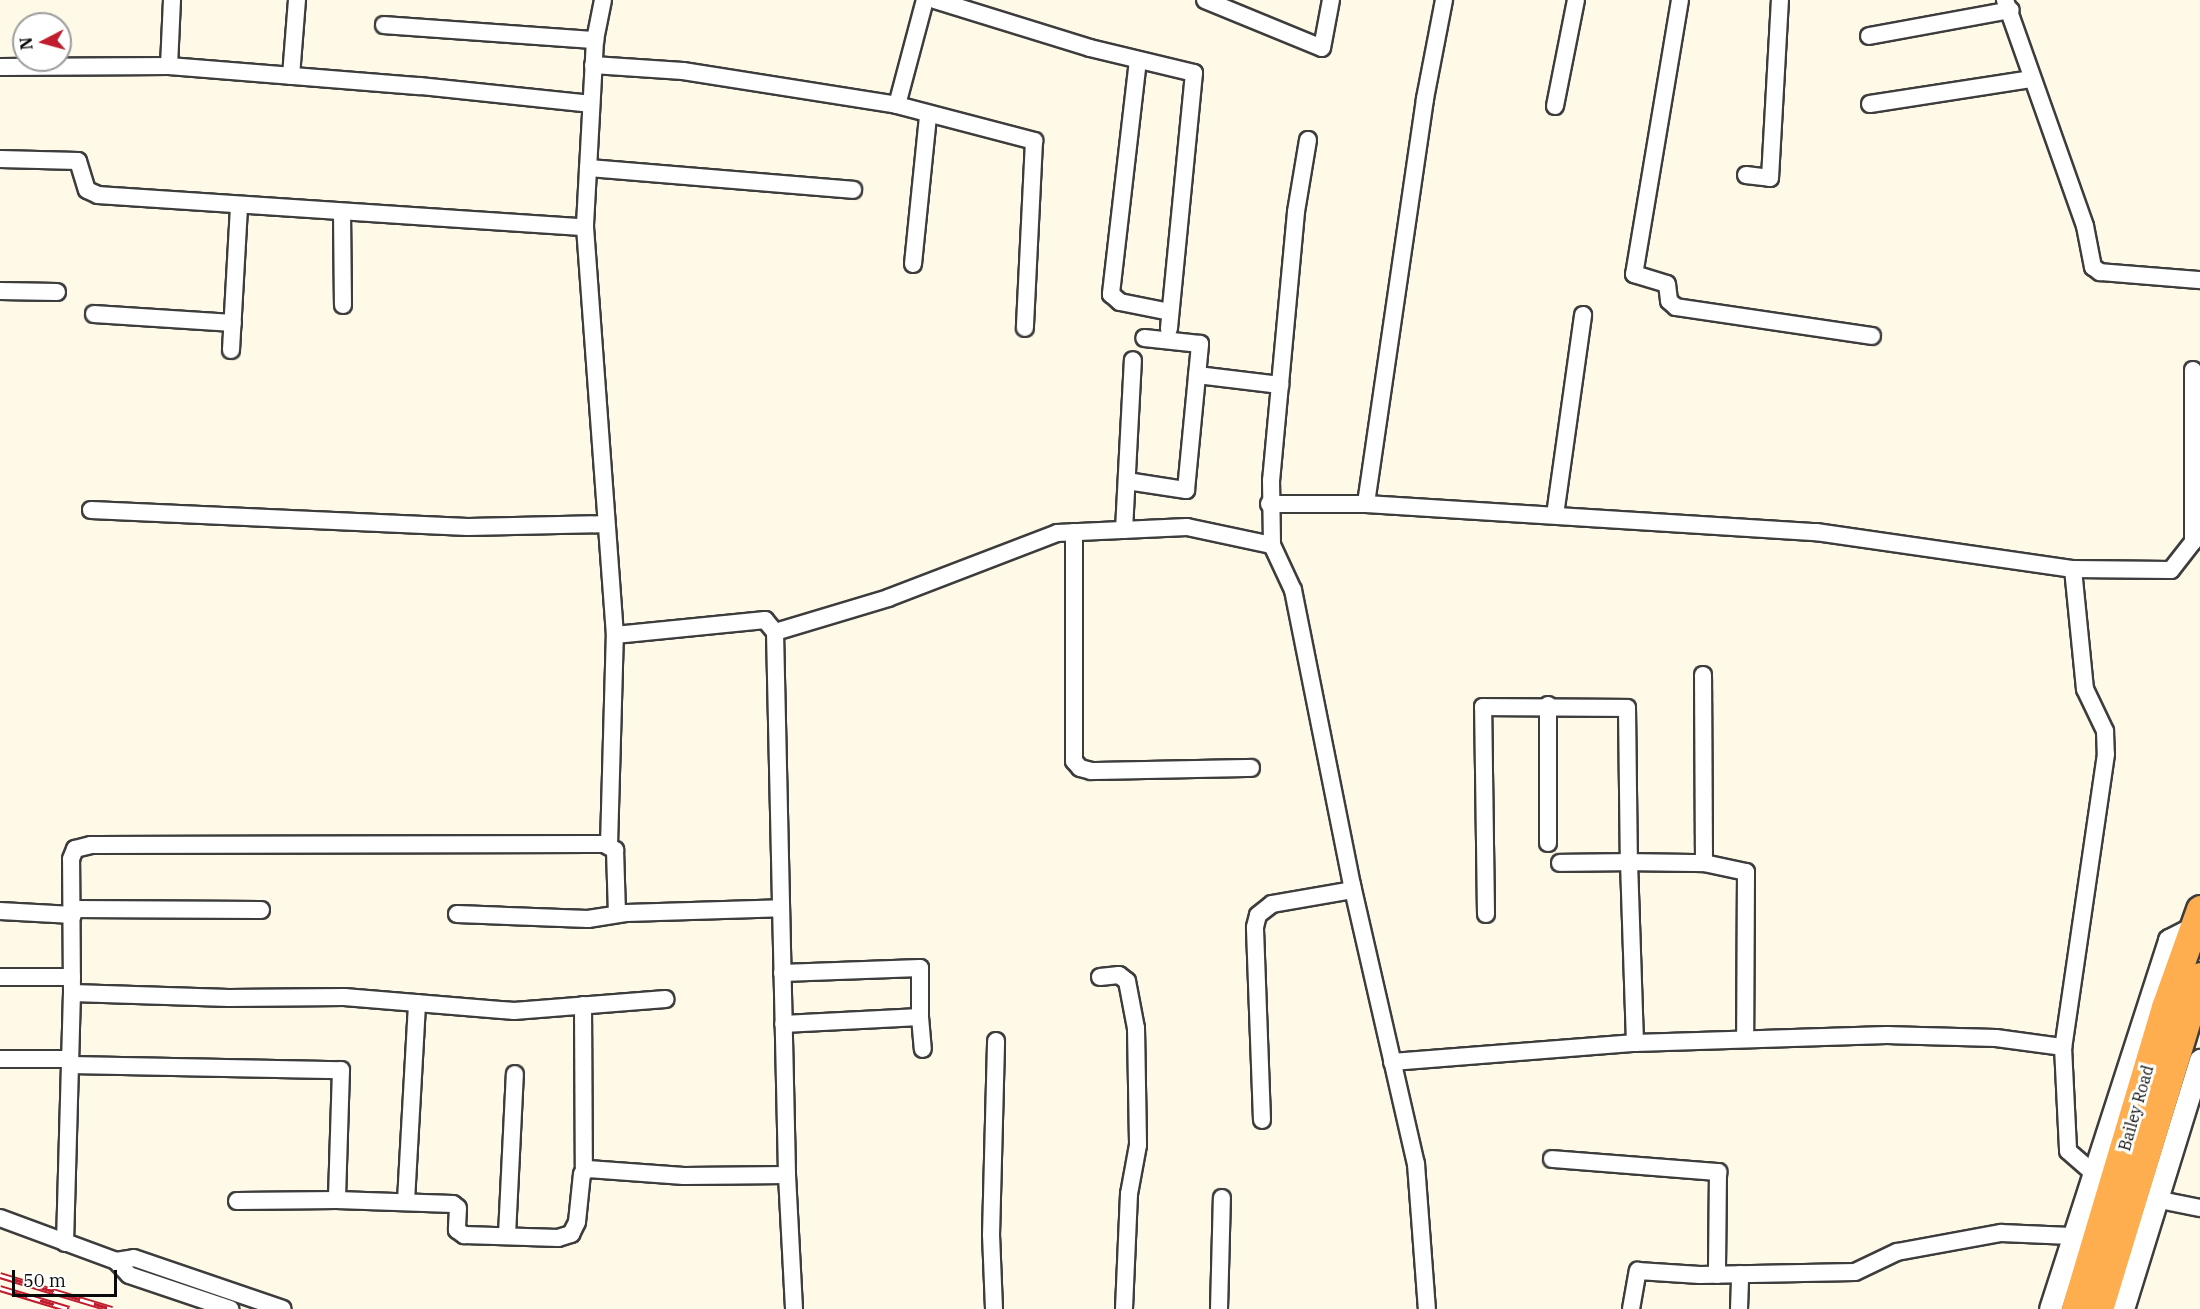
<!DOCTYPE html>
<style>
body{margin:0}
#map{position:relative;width:2200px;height:1309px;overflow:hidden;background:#fff9e7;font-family:"IBM Plex Serif",serif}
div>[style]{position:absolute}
.roads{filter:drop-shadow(2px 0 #3d3d3d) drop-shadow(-2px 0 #3d3d3d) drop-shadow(0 2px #3d3d3d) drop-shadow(0 -2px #3d3d3d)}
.minor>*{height:16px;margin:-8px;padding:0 8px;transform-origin:8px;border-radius:8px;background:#fff}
.tertiary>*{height:21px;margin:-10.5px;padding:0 10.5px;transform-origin:10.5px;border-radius:10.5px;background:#fff}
.trunk>*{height:27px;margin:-13.5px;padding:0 13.5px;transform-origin:13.5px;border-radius:13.5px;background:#feae4f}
.rail>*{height:7px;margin-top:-3.5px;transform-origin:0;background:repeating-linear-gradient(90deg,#fff 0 14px,#c01c2d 0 28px);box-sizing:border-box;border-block:2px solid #c01c2d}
span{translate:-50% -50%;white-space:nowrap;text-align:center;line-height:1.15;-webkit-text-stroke:6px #fff;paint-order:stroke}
.street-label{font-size:16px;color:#0a0a0a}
.north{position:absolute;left:12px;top:12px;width:60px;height:60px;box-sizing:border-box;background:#fff;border:2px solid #9d9d9d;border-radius:50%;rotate:264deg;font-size:16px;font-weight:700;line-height:24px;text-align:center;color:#0a0a0a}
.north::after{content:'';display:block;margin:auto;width:21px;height:27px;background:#c01c2d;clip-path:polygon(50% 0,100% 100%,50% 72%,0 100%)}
.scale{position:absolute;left:12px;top:1270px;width:105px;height:27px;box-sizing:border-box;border:3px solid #0a0a0a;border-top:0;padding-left:8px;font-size:18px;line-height:21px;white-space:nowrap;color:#0a0a0a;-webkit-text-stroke:4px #fff;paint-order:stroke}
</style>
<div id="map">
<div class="roads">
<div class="minor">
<i style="left:603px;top:0;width:41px;rotate:101.3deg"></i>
<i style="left:595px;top:40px;width:187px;rotate:93.1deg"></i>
<i style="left:585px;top:227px;width:409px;rotate:85.8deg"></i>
<i style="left:615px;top:635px;width:151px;rotate:-5.7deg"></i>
<i style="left:765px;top:620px;width:16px;rotate:50deg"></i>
<i style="left:775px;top:632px;width:543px;rotate:88.73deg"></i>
<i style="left:787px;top:1175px;width:134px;rotate:87deg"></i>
<i style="left:935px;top:0;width:162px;rotate:17.2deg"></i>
<i style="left:1090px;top:48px;width:107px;rotate:13.5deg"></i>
<i style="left:1194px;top:73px;width:257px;rotate:95.6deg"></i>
<i style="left:1205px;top:0;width:126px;rotate:22.3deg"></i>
<i style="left:1322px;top:48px;width:49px;rotate:-79.4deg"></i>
<i style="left:1444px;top:0;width:101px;rotate:100.9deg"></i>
<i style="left:1425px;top:99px;width:409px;rotate:98.3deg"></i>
<i style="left:1366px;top:504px;width:451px;rotate:3.6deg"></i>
<i style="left:1816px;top:532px;width:260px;rotate:8.2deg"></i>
<i style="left:2073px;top:569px;width:98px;rotate:0.6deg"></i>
<i style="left:2171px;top:570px;width:36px;rotate:-52deg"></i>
<i style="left:2193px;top:542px;width:172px;rotate:-90deg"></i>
<i style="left:1680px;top:0;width:278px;rotate:99.5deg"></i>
<i style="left:1634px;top:274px;width:34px;rotate:17deg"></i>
<i style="left:1667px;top:284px;width:17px;rotate:83deg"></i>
<i style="left:1669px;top:301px;width:9px;rotate:41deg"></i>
<i style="left:1676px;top:307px;width:198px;rotate:8.4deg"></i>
<i style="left:2005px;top:0;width:240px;rotate:70.5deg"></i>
<i style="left:2085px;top:226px;width:42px;rotate:79deg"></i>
<i style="left:2093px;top:267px;width:9px;rotate:36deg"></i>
<i style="left:2100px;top:272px;width:100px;rotate:4.6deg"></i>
<i style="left:384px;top:25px;width:212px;rotate:4.1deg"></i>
<i style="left:1869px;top:36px;width:144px;rotate:-10.4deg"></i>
<i style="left:1138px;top:60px;width:236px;rotate:96.6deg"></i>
<i style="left:1111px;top:294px;width:12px;rotate:42deg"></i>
<i style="left:1120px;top:302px;width:51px;rotate:11.3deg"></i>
<i style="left:593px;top:65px;width:90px;rotate:3.8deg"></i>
<i style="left:683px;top:71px;width:217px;rotate:9deg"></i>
<i style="left:897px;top:105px;width:142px;rotate:14.7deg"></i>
<i style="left:1034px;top:141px;width:187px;rotate:92.8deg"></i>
<i style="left:169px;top:66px;width:66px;rotate:-87.4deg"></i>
<i style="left:0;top:67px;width:169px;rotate:-0.3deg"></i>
<i style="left:169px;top:66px;width:252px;rotate:4.6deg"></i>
<i style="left:420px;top:86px;width:172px;rotate:6deg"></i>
<i style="left:291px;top:76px;width:76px;rotate:-85.5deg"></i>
<i style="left:1870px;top:104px;width:164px;rotate:-8.8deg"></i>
<i style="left:897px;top:105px;width:109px;rotate:-75.1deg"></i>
<i style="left:1555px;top:106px;width:108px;rotate:-78.8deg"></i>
<i style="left:1308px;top:140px;width:73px;rotate:99.5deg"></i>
<i style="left:1296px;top:212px;width:269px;rotate:95.3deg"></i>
<i style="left:1271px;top:480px;width:65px;rotate:89.1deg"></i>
<i style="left:1272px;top:545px;width:50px;rotate:65deg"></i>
<i style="left:1293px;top:590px;width:301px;rotate:78.7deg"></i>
<i style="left:1352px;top:885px;width:286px;rotate:77.1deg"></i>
<i style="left:1416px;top:1164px;width:145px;rotate:85.7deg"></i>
<i style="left:0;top:159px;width:78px;rotate:1.5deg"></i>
<i style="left:78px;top:161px;width:30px;rotate:73deg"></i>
<i style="left:87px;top:190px;width:12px;rotate:24deg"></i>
<i style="left:98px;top:195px;width:488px;rotate:3.8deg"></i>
<i style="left:588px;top:168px;width:266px;rotate:4.7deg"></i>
<i style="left:1746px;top:175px;width:24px;rotate:7deg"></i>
<i style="left:1770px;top:178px;width:178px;rotate:-86.8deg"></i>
<i style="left:342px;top:212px;width:93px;rotate:89.4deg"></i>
<i style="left:913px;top:264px;width:149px;rotate:-84.2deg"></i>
<i style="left:0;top:291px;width:57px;rotate:1deg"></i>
<i style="left:94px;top:314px;width:139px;rotate:3.7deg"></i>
<i style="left:231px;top:350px;width:145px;rotate:-86.8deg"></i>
<i style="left:1197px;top:375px;width:84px;rotate:6.9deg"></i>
<i style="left:1127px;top:481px;width:60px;rotate:8.7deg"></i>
<i style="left:1186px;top:490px;width:147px;rotate:-84.5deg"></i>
<i style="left:1200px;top:344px;width:56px;rotate:-173.9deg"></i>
<i style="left:1269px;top:504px;width:97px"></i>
<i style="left:91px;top:510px;width:377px;rotate:2.6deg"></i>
<i style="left:468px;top:527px;width:138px;rotate:-1.2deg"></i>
<i style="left:1555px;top:515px;width:202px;rotate:-82deg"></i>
<i style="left:1124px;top:530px;width:170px;rotate:-87deg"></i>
<i style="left:1074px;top:532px;width:229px;rotate:90deg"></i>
<i style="left:1074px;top:761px;width:9px;rotate:49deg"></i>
<i style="left:1080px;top:768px;width:11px;rotate:15deg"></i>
<i style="left:1091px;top:771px;width:160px;rotate:-1.1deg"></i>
<i style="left:2073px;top:569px;width:121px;rotate:84.3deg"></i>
<i style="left:2085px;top:689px;width:47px;rotate:64.5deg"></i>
<i style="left:2105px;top:731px;width:23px;rotate:88deg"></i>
<i style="left:2106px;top:754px;width:296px;rotate:98.3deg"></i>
<i style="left:2063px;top:1047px;width:104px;rotate:87.2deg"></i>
<i style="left:2068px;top:1151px;width:33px;rotate:41deg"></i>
<i style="left:775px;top:632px;width:118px;rotate:-16.7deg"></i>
<i style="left:888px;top:598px;width:181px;rotate:-21deg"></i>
<i style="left:1057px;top:533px;width:130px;rotate:-2.6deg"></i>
<i style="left:1187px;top:527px;width:87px;rotate:12deg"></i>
<i style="left:1548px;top:705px;width:138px;rotate:90deg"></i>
<i style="left:609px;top:845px;width:210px;rotate:-88.4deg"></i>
<i style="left:1704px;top:863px;width:43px;rotate:12.1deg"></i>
<i style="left:1746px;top:872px;width:167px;rotate:90.3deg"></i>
<i style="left:73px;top:909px;width:188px;rotate:0.3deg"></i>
<i style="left:0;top:911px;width:73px;rotate:3.1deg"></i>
<i style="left:457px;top:914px;width:131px;rotate:2.2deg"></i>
<i style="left:588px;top:919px;width:38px;rotate:-9deg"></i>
<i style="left:626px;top:913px;width:155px;rotate:-1.8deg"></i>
<i style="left:1486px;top:914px;width:207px;rotate:-90.8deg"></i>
<i style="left:1483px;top:707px;width:144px;rotate:0.4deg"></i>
<i style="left:1627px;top:708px;width:154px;rotate:89.3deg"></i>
<i style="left:1629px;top:862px;width:75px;rotate:0.8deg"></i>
<i style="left:1704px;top:863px;width:188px;rotate:-90.3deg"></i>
<i style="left:782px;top:973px;width:138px;rotate:-2.1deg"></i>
<i style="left:920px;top:968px;width:49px;rotate:90deg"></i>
<i style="left:920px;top:1017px;width:137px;rotate:177.1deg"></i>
<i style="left:0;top:977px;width:72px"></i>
<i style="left:1100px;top:977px;width:19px;rotate:-6deg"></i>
<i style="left:1119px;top:975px;width:10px;rotate:37deg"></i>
<i style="left:1127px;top:981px;width:48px;rotate:79.2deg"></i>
<i style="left:1136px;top:1028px;width:117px;rotate:89deg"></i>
<i style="left:1138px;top:1145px;width:50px;rotate:100.4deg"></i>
<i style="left:1129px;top:1194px;width:115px;rotate:92.5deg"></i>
<i style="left:72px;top:993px;width:157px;rotate:1.8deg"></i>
<i style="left:229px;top:998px;width:115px;rotate:-0.5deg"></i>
<i style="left:344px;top:997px;width:171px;rotate:4.7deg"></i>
<i style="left:514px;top:1011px;width:152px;rotate:-4.5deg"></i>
<i style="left:583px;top:1005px;width:166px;rotate:89.7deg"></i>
<i style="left:920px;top:1017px;width:32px;rotate:85deg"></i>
<i style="left:1635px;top:1043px;width:252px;rotate:-1.8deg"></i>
<i style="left:1887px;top:1035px;width:109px;rotate:1.6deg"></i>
<i style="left:1996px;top:1038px;width:68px;rotate:7.7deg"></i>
<i style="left:0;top:1059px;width:70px"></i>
<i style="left:1392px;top:1062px;width:244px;rotate:-4.5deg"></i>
<i style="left:1635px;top:1043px;width:181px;rotate:-91.9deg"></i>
<i style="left:1629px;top:862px;width:69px;rotate:179.2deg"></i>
<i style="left:70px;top:1065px;width:271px;rotate:1.1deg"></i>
<i style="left:341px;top:1070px;width:130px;rotate:91.8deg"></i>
<i style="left:337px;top:1200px;width:116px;rotate:2deg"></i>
<i style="left:453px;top:1204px;width:6px;rotate:39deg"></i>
<i style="left:458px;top:1208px;width:22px;rotate:93deg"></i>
<i style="left:457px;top:1230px;width:9px;rotate:36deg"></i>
<i style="left:464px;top:1235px;width:94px;rotate:1.8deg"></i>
<i style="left:558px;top:1238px;width:14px;rotate:-17deg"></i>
<i style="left:571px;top:1234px;width:13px;rotate:-63deg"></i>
<i style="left:577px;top:1222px;width:48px;rotate:-84.1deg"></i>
<i style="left:582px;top:1174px;width:8px;rotate:-40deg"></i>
<i style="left:588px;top:1169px;width:96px;rotate:4.2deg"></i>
<i style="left:684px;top:1176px;width:103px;rotate:-0.6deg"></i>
<i style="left:1262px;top:1120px;width:193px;rotate:-92.1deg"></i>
<i style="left:1255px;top:927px;width:12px;rotate:-76deg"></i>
<i style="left:1258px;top:915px;width:18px;rotate:-38deg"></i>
<i style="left:1272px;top:904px;width:82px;rotate:-9.8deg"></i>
<i style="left:1552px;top:1159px;width:167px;rotate:4.5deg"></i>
<i style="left:1718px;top:1172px;width:103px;rotate:90.6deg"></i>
<i style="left:2155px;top:1199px;width:46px;rotate:11.3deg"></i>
<i style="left:237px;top:1201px;width:100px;rotate:-0.6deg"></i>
<i style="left:406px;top:1201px;width:198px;rotate:-86.8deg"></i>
<i style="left:0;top:1218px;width:124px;rotate:20.3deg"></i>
<i style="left:116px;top:1261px;width:18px;rotate:-9deg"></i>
<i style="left:134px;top:1258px;width:157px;rotate:18.9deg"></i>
<i style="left:507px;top:1235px;width:161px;rotate:-87.2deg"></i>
<i style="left:65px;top:1243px;width:250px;rotate:-88.4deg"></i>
<i style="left:72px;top:993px;width:134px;rotate:-90.4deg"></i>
<i style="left:71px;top:859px;width:11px;rotate:-68deg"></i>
<i style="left:75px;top:849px;width:16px;rotate:-14deg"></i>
<i style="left:91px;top:845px;width:513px;rotate:-0.11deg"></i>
<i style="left:604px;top:844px;width:13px;rotate:29deg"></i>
<i style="left:615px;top:850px;width:64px;rotate:88.2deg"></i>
<i style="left:116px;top:1261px;width:19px;rotate:47deg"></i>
<i style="left:129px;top:1275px;width:107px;rotate:18.6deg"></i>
<i style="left:994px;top:1309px;width:74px;rotate:-92.3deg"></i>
<i style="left:991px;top:1235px;width:194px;rotate:-88.5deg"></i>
<i style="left:1219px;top:1309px;width:111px;rotate:-88.5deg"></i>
<i style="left:1631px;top:1309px;width:39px;rotate:-80deg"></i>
<i style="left:1638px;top:1271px;width:62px;rotate:3.7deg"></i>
<i style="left:1700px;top:1275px;width:155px;rotate:-1.1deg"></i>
<i style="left:1855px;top:1272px;width:47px;rotate:-25.5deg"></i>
<i style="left:1897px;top:1252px;width:106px;rotate:-10.4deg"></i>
<i style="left:2001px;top:1233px;width:70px;rotate:2.5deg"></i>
<i style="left:1739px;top:1309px;width:35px;rotate:-88deg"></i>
</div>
<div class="tertiary">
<i style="left:2050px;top:1309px;width:388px;rotate:-72.1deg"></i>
<i style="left:2169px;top:940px;width:29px;rotate:-27deg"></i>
<i style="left:2123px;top:1309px;width:261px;rotate:-72.8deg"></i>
</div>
<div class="trunk">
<i style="left:2075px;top:1309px;width:315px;rotate:-73.4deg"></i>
<i style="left:2165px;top:1007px;width:104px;rotate:-70.3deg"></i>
<i style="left:2099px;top:1309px;width:348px;rotate:-73.1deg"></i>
</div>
</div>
<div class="rail">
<i style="left:0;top:1275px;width:117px;rotate:16.9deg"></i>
<i style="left:0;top:1288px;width:72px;rotate:16.9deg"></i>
</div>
<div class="street-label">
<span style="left:2136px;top:1108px;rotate:-74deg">Bailey Road</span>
</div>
<div class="north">N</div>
<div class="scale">50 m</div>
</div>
